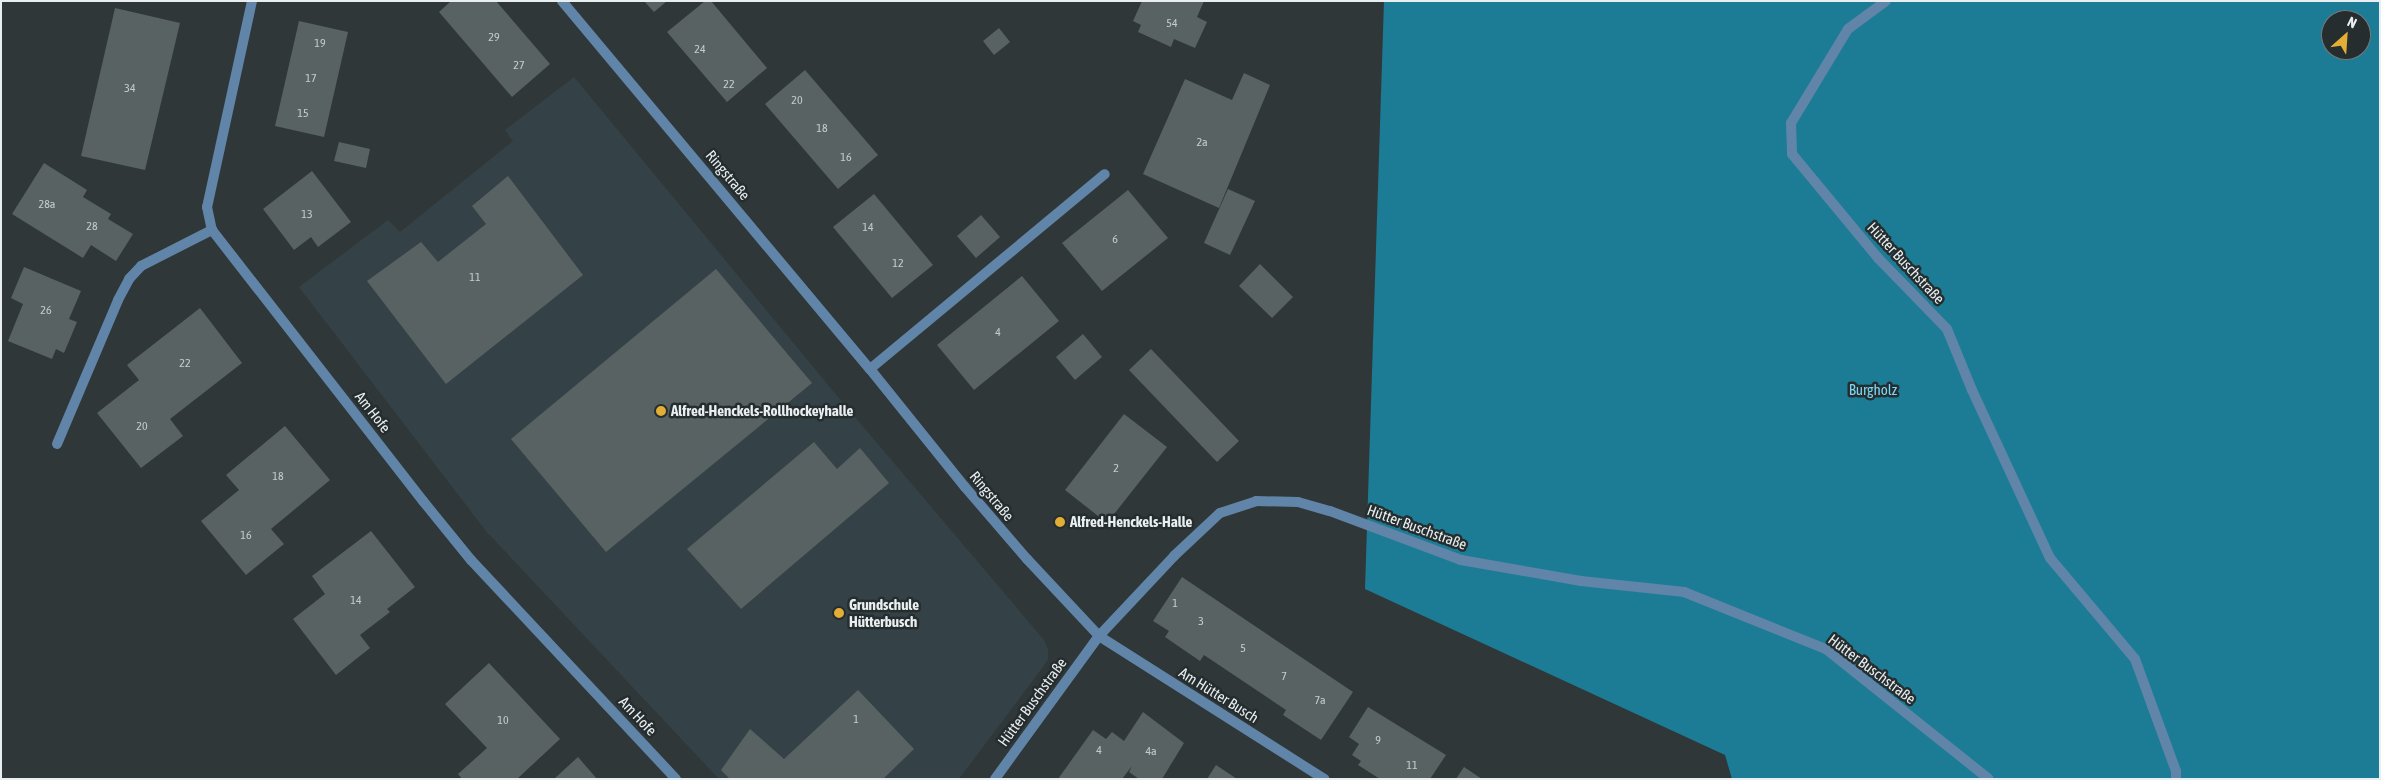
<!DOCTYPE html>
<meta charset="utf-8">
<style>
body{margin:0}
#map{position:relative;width:2381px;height:780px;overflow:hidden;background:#2f3739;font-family:"Asap Condensed",sans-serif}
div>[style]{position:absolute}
.built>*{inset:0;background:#344247}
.forest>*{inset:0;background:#1d7c95}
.building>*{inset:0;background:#596262}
.lane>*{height:10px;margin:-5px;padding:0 5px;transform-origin:5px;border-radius:5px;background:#6085a8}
.street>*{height:10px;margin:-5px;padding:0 5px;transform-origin:5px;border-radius:5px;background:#6085a8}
.dots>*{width:14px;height:14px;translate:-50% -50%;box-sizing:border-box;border:2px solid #252d2f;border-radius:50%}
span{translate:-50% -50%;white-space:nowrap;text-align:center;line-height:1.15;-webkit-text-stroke:5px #252d2f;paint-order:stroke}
.number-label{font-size:12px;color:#c5cbcc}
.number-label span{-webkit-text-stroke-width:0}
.street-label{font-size:15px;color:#e9eef0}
.park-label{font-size:15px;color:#7bd8f5}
.poi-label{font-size:15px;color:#e9eef0;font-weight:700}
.left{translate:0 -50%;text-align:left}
.frame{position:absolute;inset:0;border:2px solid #e9eef0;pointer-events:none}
.north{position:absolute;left:2321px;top:10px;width:50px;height:50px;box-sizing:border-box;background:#252d2f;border:1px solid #737a7c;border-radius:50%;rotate:26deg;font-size:14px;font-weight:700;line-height:20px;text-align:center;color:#e9eef0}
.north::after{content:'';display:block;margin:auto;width:18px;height:22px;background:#e3ae35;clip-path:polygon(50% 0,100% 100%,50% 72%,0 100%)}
</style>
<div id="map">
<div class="built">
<i style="clip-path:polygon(574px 77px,838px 397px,1044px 640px,1048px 649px,1048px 659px,1043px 667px,959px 779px,719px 779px,486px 531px,299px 287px,388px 220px,400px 232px,513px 141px,505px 130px)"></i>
</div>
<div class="forest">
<i style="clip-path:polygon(evenodd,1384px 1px,2380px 1px,2380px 779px,1732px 779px,1725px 755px,1365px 589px,1384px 1px,2331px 20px,2361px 20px,2361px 50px,2331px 50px,2331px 20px)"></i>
</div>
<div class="building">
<i style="clip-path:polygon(451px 1px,496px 1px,550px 64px,512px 97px,439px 12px)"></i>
<i style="clip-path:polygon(644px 1px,667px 1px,654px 12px)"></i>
<i style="clip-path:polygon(705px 1px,711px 1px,767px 68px,727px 102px,667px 32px)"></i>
<i style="clip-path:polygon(1142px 1px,1204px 1px,1197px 17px,1207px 22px,1195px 48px,1174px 39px,1171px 47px,1138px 32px,1141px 25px,1133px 21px)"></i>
<i style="clip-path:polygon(115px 8px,180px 23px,145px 170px,81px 156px)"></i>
<i style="clip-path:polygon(299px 21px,348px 32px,324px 137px,275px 126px)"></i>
<i style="clip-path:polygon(999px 28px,1010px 42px,994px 55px,983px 41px)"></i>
<i style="clip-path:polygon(805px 70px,878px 155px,838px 189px,765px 104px)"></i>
<i style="clip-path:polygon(1244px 73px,1270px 85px,1219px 208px,1143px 174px,1185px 79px,1232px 100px)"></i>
<i style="clip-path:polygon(339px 142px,370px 149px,366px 168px,334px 161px)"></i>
<i style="clip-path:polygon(44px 163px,87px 190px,83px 197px,111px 214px,108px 219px,133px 234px,116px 261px,91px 245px,83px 258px,12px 214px)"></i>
<i style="clip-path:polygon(312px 171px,351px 222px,318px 247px,311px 237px,294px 250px,263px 209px)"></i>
<i style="clip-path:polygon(508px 176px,583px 275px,446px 384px,367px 281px,421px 242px,438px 262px,486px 224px,472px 206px)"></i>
<i style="clip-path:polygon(1228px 189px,1255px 201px,1230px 255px,1204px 243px)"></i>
<i style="clip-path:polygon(1128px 190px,1168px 238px,1102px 291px,1062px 243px)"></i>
<i style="clip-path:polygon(874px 194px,933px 265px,892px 298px,833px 227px)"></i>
<i style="clip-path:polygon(981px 215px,1000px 237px,976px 258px,957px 236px)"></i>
<i style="clip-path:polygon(1260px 264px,1293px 297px,1272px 318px,1239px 286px)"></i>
<i style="clip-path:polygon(24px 267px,81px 291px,69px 319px,77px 322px,64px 353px,56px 349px,52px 359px,8px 341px,23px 304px,11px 298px)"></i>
<i style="clip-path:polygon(716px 269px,812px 383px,606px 552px,511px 439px)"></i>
<i style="clip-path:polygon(1022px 276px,1059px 321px,974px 390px,937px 345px)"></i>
<i style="clip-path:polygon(200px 308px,242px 363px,170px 419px,183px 436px,141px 468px,97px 413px,139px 380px,127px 365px)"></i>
<i style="clip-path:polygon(1083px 334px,1102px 357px,1075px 380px,1056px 357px)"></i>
<i style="clip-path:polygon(1151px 349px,1239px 441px,1217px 462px,1129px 370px)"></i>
<i style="clip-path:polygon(1124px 414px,1167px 447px,1107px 523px,1065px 490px)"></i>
<i style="clip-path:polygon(285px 426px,330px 480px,271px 529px,284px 544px,246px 575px,201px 521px,239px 490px,226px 475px)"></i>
<i style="clip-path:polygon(814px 442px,837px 469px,860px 448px,889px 483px,741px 609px,687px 549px)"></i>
<i style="clip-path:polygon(371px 531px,415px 587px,387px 609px,390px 612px,360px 635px,370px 648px,336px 675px,293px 619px,325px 594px,312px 576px)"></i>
<i style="clip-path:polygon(1182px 577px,1353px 692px,1321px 740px,1283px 715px,1286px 710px,1204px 655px,1200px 661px,1165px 637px,1169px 631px,1153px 621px)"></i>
<i style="clip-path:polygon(489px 663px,560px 739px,517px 779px,462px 779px,458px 774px,487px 748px,445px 704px)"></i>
<i style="clip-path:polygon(858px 690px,914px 749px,883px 779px,730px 779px,721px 770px,750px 729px,784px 759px)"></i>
<i style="clip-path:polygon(1368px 707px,1446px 755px,1430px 779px,1380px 779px,1358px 765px,1361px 761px,1352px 755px,1359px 744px,1349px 737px)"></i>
<i style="clip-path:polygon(1143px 712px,1184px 743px,1162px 779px,1139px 779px,1129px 772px,1132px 766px,1122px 779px,1058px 779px,1093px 730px,1106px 739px,1112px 732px,1124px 741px)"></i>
<i style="clip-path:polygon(578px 757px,597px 779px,554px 779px)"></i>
<i style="clip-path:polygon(1216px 765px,1237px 779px,1207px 779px)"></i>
<i style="clip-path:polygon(1464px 767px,1482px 779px,1456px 779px)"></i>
</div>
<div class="lane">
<i style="left:870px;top:369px;width:305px;rotate:-39.7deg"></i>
<i style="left:57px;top:444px;width:156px;rotate:-67deg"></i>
<i style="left:118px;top:300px;width:24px;rotate:-62deg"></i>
<i style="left:129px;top:279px;width:18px;rotate:-47deg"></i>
<i style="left:141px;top:266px;width:80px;rotate:-26.9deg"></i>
</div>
<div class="street">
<i style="left:252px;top:1px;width:211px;rotate:102.3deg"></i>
<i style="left:207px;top:207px;width:24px;rotate:78deg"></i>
<i style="left:212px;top:230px;width:343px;rotate:52.1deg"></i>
<i style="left:423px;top:501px;width:76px;rotate:50.9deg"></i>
<i style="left:471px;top:560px;width:300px;rotate:46.9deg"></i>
<i style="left:562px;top:1px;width:480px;rotate:50.1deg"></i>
<i style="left:870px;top:369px;width:151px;rotate:51.2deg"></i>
<i style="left:965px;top:487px;width:95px;rotate:49.3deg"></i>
<i style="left:1027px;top:559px;width:105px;rotate:46.9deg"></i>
<i style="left:1099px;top:636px;width:267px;rotate:32.4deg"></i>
<i style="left:1886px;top:1px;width:47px;rotate:143.6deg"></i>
<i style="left:1848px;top:29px;width:110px;rotate:121.2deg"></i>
<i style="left:1791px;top:123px;width:31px;rotate:88deg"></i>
<i style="left:1792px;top:154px;width:135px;rotate:50.4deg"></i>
<i style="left:1878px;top:258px;width:99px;rotate:45.8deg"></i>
<i style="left:1947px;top:329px;width:66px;rotate:67.7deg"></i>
<i style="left:1972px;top:390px;width:185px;rotate:65.1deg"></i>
<i style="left:2050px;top:558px;width:132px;rotate:49.9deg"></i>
<i style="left:2135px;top:659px;width:119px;rotate:69.9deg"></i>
<i style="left:2176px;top:771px;width:8px;rotate:90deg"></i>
<i style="left:995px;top:779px;width:177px;rotate:-54deg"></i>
<i style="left:1099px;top:636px;width:110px;rotate:-46.8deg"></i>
<i style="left:1174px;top:556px;width:63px;rotate:-43.1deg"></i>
<i style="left:1220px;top:513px;width:38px;rotate:-18deg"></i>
<i style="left:1256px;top:501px;width:42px;rotate:1.4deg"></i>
<i style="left:1298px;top:502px;width:33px;rotate:16deg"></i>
<i style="left:1330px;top:511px;width:140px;rotate:20.5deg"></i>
<i style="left:1461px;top:560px;width:122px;rotate:9.9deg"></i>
<i style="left:1581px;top:581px;width:104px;rotate:6.1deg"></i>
<i style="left:1684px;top:592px;width:153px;rotate:21.9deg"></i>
<i style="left:1826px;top:649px;width:208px;rotate:38.6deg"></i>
</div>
<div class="dots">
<i style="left:661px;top:411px;background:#e3ae35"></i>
<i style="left:1060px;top:522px;background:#e3ae35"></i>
<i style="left:839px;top:613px;background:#e3ae35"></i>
</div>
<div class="number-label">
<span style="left:1172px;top:24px">54</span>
<span style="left:494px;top:38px">29</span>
<span style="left:320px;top:44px">19</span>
<span style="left:700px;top:50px">24</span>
<span style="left:519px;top:66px">27</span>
<span style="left:311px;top:79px">17</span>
<span style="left:729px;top:85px">22</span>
<span style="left:130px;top:89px">34</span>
<span style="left:797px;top:101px">20</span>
<span style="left:303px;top:114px">15</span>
<span style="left:822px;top:129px">18</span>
<span style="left:1202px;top:143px">2a</span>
<span style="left:846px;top:158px">16</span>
<span style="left:47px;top:205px">28a</span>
<span style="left:307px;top:215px">13</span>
<span style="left:92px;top:227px">28</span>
<span style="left:868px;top:228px">14</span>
<span style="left:1115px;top:240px">6</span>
<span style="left:898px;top:264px">12</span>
<span style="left:475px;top:278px">11</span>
<span style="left:46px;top:311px">26</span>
<span style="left:998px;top:333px">4</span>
<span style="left:185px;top:364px">22</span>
<span style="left:142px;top:427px">20</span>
<span style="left:1116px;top:469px">2</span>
<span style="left:278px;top:477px">18</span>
<span style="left:246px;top:536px">16</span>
<span style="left:356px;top:601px">14</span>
<span style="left:1175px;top:604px">1</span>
<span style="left:1201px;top:622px">3</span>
<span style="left:1243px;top:649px">5</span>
<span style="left:1284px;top:677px">7</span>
<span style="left:1320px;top:701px">7a</span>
<span style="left:856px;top:720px">1</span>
<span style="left:503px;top:721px">10</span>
<span style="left:1378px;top:741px">9</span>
<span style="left:1099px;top:751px">4</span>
<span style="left:1151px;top:752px">4a</span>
<span style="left:1412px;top:766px">11</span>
</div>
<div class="street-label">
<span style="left:728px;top:175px;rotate:50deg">Ringstraße</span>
<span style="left:1906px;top:263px;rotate:47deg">Hütter Buschstraße</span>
<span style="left:373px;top:412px;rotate:52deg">Am Hofe</span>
<span style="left:992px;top:496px;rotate:50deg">Ringstraße</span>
<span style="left:1417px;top:527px;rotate:20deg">Hütter Buschstraße</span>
<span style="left:1872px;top:669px;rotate:37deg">Hütter Buschstraße</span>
<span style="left:1219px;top:695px;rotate:32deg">Am Hütter Busch</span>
<span style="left:1032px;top:702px;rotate:-54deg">Hütter Buschstraße</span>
<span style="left:638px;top:716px;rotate:47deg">Am Hofe</span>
</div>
<div class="park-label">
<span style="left:1873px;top:390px">Burgholz</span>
</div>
<div class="poi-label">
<span class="left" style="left:671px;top:411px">Alfred-Henckels-Rollhockeyhalle</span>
<span class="left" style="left:1070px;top:522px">Alfred-Henckels-Halle</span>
<span class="left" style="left:849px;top:613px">Grundschule<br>Hütterbusch</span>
</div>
<div class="frame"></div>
<div class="north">N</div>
</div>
